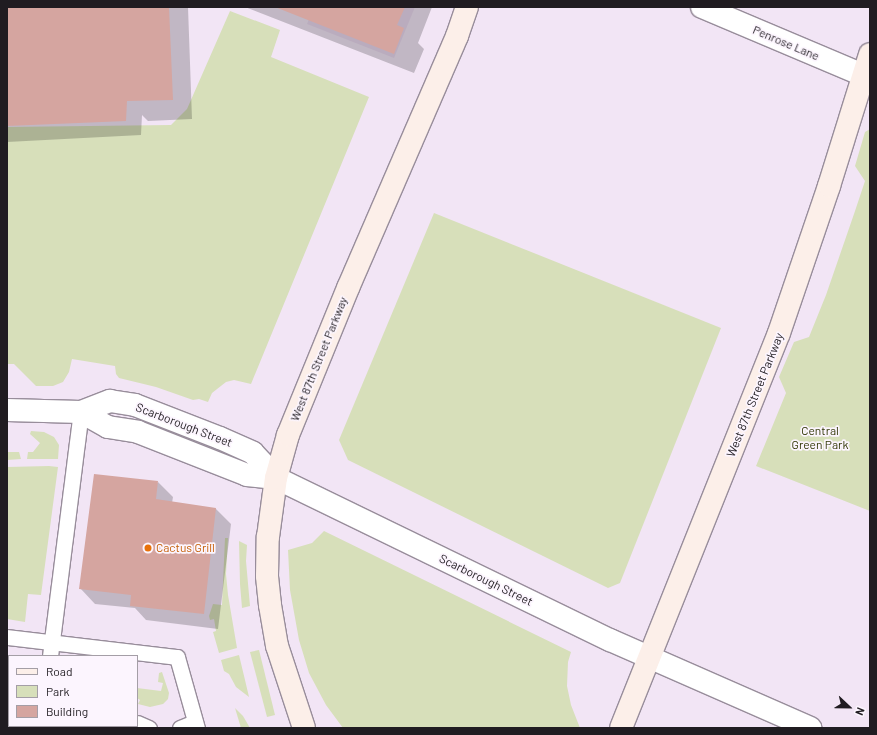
<!DOCTYPE html>
<style>
body{margin:0}
#map{position:relative;width:877px;height:735px;overflow:hidden;background:#f2e5f5;font-family:Barlow,sans-serif}
div>[style]{position:absolute}
.built>*{inset:0;background:#e9d8ee}
.green>*{inset:0;background:#d7dfba}
.shadow>*{inset:0;background:#0003}
.building>*{inset:0;background:#d5a5a0}
.roads{filter:drop-shadow(1px 0 #988d9b) drop-shadow(-1px 0 #988d9b) drop-shadow(0 1px #988d9b) drop-shadow(0 -1px #988d9b)}
.lane>*{height:15px;margin:-7.5px;padding:0 7.5px;transform-origin:7.5px;border-radius:7.5px;background:#fff}
.street>*{height:22px;margin:-11px;padding:0 11px;transform-origin:11px;border-radius:11px;background:#fff}
.secondary>*{height:22px;margin:-11px;padding:0 11px;transform-origin:11px;border-radius:11px;background:#fcefe9}
.dots>*{width:11px;height:11px;translate:-50% -50%;box-sizing:border-box;border:2px solid #fcf5fe;border-radius:50%}
span{translate:-50% -50%;white-space:nowrap;text-align:center;line-height:1.15;-webkit-text-stroke:3.5px #fcf5fe;paint-order:stroke}
.street-label{font-size:12px;color:#201c21}
.park-label{font-size:12px;color:#323806}
.food-label{font-size:12px;color:#c56008}
.left{translate:0 -50%;text-align:left}
.frame{position:absolute;inset:0;border:8px solid #201c21;pointer-events:none}
.legend{position:absolute;left:8px;top:655px;width:130px;height:72px;box-sizing:border-box;background:#fcf5fe;border:1px solid #a49ea6;margin:0;padding:5px 7px;list-style:none;font-size:12px;color:#201c21}
.legend li{display:flex;align-items:center;gap:8px;height:20px}
.legend b{width:20px;border:1px solid #a49ea6}
.north{position:absolute;left:829px;top:687px;width:40px;height:40px;-webkit-text-stroke:3px #fcf5fe;paint-order:stroke;rotate:112deg;font-size:11px;font-weight:700;line-height:16px;text-align:center;color:#201c21}
.north::after{content:'';display:block;margin:auto;width:14px;height:18px;background:#201c21;clip-path:polygon(50% 0,100% 100%,50% 72%,0 100%)}
</style>
<div id="map">
<div class="built">
<i style="clip-path:polygon(314px 7px,415px 7px,394px 58px,307px 24px)"></i>
</div>
<div class="green">
<i style="clip-path:polygon(230px 11px,280px 30px,271px 57px,369px 97px,251px 384px,234px 380px,226px 382px,212px 393px,208px 402px,199px 399px,193px 400px,156px 387px,119px 378px,116px 374px,115px 366px,72px 359px,69px 372px,63px 382px,53px 386px,36px 386px,14px 364px,7px 364px,7px 127px,171px 125px,187px 109px)"></i>
<i style="clip-path:polygon(870px 129px,870px 511px,756px 466px,786px 393px,779px 377px,794px 342px,809px 337px,826px 295px,854px 214px,865px 181px,855px 166px,865px 132px)"></i>
<i style="clip-path:polygon(434px 213px,721px 328px,620px 583px,608px 588px,348px 460px,339px 440px)"></i>
<i style="clip-path:polygon(31px 431px,44px 432px,54px 437px,59px 445px,58px 459px,27px 459px,28px 452px,33px 452px,40px 443px,30px 434px)"></i>
<i style="clip-path:polygon(7px 452px,19px 452px,21px 459px,7px 460px)"></i>
<i style="clip-path:polygon(49px 466px,58px 467px,41px 595px,28px 594px,25px 622px,7px 619px,7px 467px)"></i>
<i style="clip-path:polygon(324px 531px,571px 652px,568px 662px,567px 686px,571px 705px,580px 728px,343px 728px,326px 705px,309px 673px,299px 640px,290px 590px,288px 550px,312px 543px)"></i>
<i style="clip-path:polygon(225px 538px,228px 538px,226px 574px,228px 595px,237px 648px,219px 653px,213px 632px,216px 631px,214px 619px,210px 620px,209px 616px,213px 604px,222px 605px)"></i>
<i style="clip-path:polygon(239px 541px,247px 545px,246px 561px,250px 606px,242px 608px,240px 584px)"></i>
<i style="clip-path:polygon(259px 650px,275px 715px,267px 717px,250px 652px)"></i>
<i style="clip-path:polygon(239px 655px,245px 680px,249px 697px,236px 687px,229px 674px,224px 671px,221px 660px)"></i>
<i style="clip-path:polygon(162px 672px,169px 693px,168px 699px,163px 704px,150px 707px,138px 704px,140px 700px,137px 698px,137px 688px,161px 691px,163px 683px,158px 682px,159px 673px)"></i>
<i style="clip-path:polygon(235px 708px,243px 716px,250px 728px,241px 728px)"></i>
</div>
<div class="shadow">
<i style="clip-path:polygon(7px 7px,188px 7px,192px 119px,148px 121px,142px 115px,141px 135px,7px 142px)"></i>
<i style="clip-path:polygon(245px 7px,432px 7px,418px 43px,424px 49px,414px 73px)"></i>
<i style="clip-path:polygon(158px 482px,173px 497px,172px 503px,216px 509px,231px 524px,218px 629px,146px 620px,135px 608px,95px 604px,80px 588px)"></i>
</div>
<div class="building">
<i style="clip-path:polygon(7px 7px,169px 7px,173px 100px,127px 101px,126px 121px,7px 126px)"></i>
<i style="clip-path:polygon(275px 7px,405px 7px,397px 25px,404px 28px,394px 54px)"></i>
<i style="clip-path:polygon(94px 474px,158px 481px,156px 499px,216px 508px,204px 614px,130px 606px,131px 595px,79px 589px)"></i>
</div>
<div class="roads">
<div class="lane">
<i style="left:7px;top:637px;width:171px;rotate:6.7deg"></i>
<i style="left:177px;top:657px;width:74px;rotate:74.3deg"></i>
<i style="left:50px;top:656px;width:246px;rotate:-82.8deg"></i>
<i style="left:137px;top:723px;width:13px;rotate:23deg"></i>
<i style="left:180px;top:728px;width:16px;rotate:-22deg"></i>
</div>
<div class="street">
<i style="left:702px;top:7px;width:182px;rotate:22.9deg"></i>
<i style="left:7px;top:410px;width:74px;rotate:1.5deg"></i>
<i style="left:81px;top:412px;width:31px;rotate:-21deg"></i>
<i style="left:110px;top:401px;width:25px;rotate:9deg"></i>
<i style="left:135px;top:405px;width:91px;rotate:21.2deg"></i>
<i style="left:220px;top:438px;width:36px;rotate:24deg"></i>
<i style="left:253px;top:453px;width:34px;rotate:47deg"></i>
<i style="left:81px;top:412px;width:31px;rotate:29deg"></i>
<i style="left:108px;top:427px;width:30px;rotate:9deg"></i>
<i style="left:138px;top:432px;width:117px;rotate:21.5deg"></i>
<i style="left:247px;top:475px;width:29px;rotate:6deg"></i>
<i style="left:276px;top:478px;width:371px;rotate:25.9deg"></i>
<i style="left:610px;top:640px;width:219px;rotate:23.7deg"></i>
</div>
<div class="secondary">
<i style="left:304px;top:728px;width:86px;rotate:-108.2deg"></i>
<i style="left:277px;top:646px;width:42px;rotate:-99.7deg"></i>
<i style="left:270px;top:605px;width:29px;rotate:-96deg"></i>
<i style="left:267px;top:576px;width:39px;rotate:-89deg"></i>
<i style="left:268px;top:537px;width:60px;rotate:-82.3deg"></i>
<i style="left:276px;top:478px;width:45px;rotate:-74.4deg"></i>
<i style="left:288px;top:435px;width:159px;rotate:-67.8deg"></i>
<i style="left:348px;top:288px;width:275px;rotate:-66.6deg"></i>
<i style="left:457px;top:36px;width:31px;rotate:-71deg"></i>
<i style="left:621px;top:728px;width:425px;rotate:-68.2deg"></i>
<i style="left:779px;top:333px;width:155px;rotate:-71.2deg"></i>
<i style="left:829px;top:186px;width:138px;rotate:-72.7deg"></i>
</div>
</div>
<div class="dots">
<i style="left:148px;top:548px;background:#e8710a"></i>
</div>
<div class="street-label">
<span style="left:786px;top:43px;rotate:23deg">Penrose Lane</span>
<span style="left:319px;top:359px;rotate:-68deg">West 87th Street Parkway</span>
<span style="left:755px;top:395px;rotate:-68deg">West 87th Street Parkway</span>
<span style="left:184px;top:425px;rotate:21deg">Scarborough Street</span>
<span style="left:486px;top:580px;rotate:26deg">Scarborough Street</span>
</div>
<div class="park-label">
<span style="left:820px;top:438px">Central<br>Green Park</span>
</div>
<div class="food-label">
<span class="left" style="left:156px;top:548px">Cactus Grill</span>
</div>
<div class="frame"></div>
<ul class="legend">
<li><b style="height:5px;background:#fcefe9"></b>Road</li>
<li><b style="height:11px;background:#d7dfba"></b>Park</li>
<li><b style="height:11px;background:#d5a5a0"></b>Building</li>
</ul>
<div class="north">N</div>
</div>
